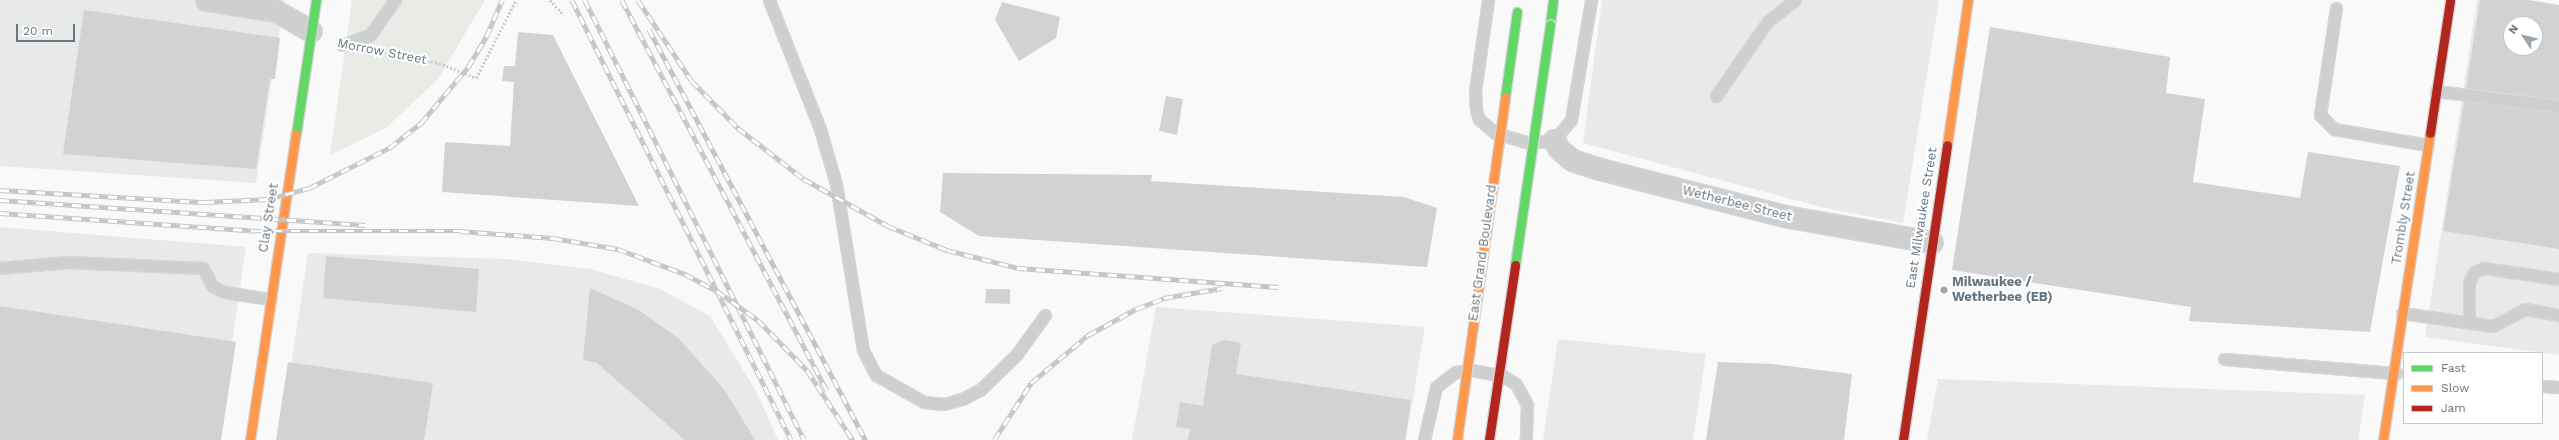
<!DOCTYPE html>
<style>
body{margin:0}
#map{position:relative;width:2559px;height:440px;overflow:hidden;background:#f9f9f9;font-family:"Work Sans",sans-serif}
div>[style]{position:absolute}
.built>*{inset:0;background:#e8e9e9}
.green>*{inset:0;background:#e8ebe6}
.building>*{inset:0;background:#d0d2d3}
.path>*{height:2.5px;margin-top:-1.25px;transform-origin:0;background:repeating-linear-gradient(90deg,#cbcccd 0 2px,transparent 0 4px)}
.roads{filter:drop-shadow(1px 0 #d5d6d7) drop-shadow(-1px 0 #d5d6d7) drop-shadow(0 1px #d5d6d7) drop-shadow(0 -1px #d5d6d7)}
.lane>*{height:11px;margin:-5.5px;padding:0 5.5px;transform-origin:5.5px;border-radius:5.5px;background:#cecfd0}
.street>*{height:21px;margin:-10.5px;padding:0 10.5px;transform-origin:10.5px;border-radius:10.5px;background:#cecfd0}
.fast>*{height:9px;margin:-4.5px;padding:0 4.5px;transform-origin:4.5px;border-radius:4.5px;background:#63d668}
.slow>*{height:9px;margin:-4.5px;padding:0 4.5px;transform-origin:4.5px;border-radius:4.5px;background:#ff974d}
.jam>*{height:9px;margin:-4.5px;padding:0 4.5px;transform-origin:4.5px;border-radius:4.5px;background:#b3261e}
.rail>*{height:4.5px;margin-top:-2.25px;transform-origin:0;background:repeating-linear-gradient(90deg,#fff 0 9px,#c3c5c6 0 18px);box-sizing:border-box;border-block:1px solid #c3c5c6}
.bridges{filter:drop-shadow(1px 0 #d5d6d7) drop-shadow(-1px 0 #d5d6d7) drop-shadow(0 1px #d5d6d7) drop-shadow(0 -1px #d5d6d7)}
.fast-bridge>*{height:9px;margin:-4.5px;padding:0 4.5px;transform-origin:4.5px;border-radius:4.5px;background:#63d668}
.slow-bridge>*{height:9px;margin:-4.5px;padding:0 4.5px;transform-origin:4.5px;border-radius:4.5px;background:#ff974d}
.jam-bridge>*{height:9px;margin:-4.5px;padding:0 4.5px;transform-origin:4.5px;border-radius:4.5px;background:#b3261e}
.dots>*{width:11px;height:11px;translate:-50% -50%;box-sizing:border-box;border:2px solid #fff;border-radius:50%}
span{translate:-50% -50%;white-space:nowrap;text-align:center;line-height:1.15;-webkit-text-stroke:4px #fff;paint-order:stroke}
.street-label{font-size:13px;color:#657683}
.poi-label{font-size:13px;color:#657683;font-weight:700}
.left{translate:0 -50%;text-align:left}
.legend{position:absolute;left:2403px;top:352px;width:140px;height:72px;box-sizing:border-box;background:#fff;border:1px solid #c1c8cd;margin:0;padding:5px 7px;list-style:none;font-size:12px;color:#657683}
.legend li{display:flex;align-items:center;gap:8px;height:20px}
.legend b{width:20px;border:1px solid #c1c8cd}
.north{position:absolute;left:2503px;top:16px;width:40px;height:40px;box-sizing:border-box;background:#fff;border:1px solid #c1c8cd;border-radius:50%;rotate:305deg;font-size:11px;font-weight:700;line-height:16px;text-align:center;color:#657683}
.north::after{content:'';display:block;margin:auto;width:14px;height:18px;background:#99a4ac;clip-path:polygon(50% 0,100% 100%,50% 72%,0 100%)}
.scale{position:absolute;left:16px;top:24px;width:59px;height:18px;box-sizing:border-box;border:2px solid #657683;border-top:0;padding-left:5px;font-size:12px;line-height:14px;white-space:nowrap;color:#657683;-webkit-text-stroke:3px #fff;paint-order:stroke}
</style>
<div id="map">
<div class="built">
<i style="clip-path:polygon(0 0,284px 0,256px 183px,0 166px)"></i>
<i style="clip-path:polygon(1602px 0,1939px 0,1903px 223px,1821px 207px,1583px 143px)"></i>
<i style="clip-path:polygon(evenodd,2477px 0,2500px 0,2559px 9px,2559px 355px,2425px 337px,2477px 0,2511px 24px,2535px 24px,2535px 48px,2511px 48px,2511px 24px)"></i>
<i style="clip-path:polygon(0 227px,246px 247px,218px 440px,0 440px)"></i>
<i style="clip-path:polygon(308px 253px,506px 259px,590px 269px,660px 289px,710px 316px,756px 391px,778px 440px,280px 440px)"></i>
<i style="clip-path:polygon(1156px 307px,1425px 327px,1406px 440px,1132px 440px)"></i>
<i style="clip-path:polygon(1558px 339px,1706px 354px,1693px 440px,1543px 440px)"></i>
<i style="clip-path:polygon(1938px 379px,2365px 395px,2358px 440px,1927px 440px)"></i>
</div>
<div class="green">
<i style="clip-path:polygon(352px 0,485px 0,438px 79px,386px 128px,330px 155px)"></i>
</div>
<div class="building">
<i style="clip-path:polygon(evenodd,2480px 0,2529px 0,2559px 5px,2559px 100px,2466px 88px,2480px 0,2511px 24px,2535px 24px,2535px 48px,2511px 48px,2511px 24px)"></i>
<i style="clip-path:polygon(1002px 2px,1060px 17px,1056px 38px,1019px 61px,995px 20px)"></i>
<i style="clip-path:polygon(84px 10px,280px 38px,275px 79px,270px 79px,256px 169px,63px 154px)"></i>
<i style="clip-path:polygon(1990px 27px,2170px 57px,2166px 93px,2205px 99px,2193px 182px,2300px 198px,2308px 152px,2400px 166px,2370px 332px,2189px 321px,2191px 307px,1952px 270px)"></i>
<i style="clip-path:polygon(518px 32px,553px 35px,639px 206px,442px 192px,445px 142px,510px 146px,514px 82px,502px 81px,504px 66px,515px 66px)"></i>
<i style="clip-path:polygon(1166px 96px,1183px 99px,1177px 135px,1159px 131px)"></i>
<i style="clip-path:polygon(2464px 102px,2559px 112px,2559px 249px,2443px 231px)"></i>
<i style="clip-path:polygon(943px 173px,1152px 175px,1151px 181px,1404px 197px,1437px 208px,1427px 267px,979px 236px,940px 212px)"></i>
<i style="clip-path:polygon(326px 256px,479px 269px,476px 312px,323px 298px)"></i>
<i style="clip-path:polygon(590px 288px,639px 310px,679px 339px,723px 388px,755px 440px,685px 440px,597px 363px,583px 360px)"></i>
<i style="clip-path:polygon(986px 289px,1010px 289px,1010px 304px,985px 303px)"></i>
<i style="clip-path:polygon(0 306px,236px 342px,221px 440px,0 440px)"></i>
<i style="clip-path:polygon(1224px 340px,1241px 343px,1236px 374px,1411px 400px,1405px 440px,1188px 440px,1190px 429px,1176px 427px,1180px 402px,1203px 406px,1212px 345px)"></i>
<i style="clip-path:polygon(288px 362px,433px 383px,424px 440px,276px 440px)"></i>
<i style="clip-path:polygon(1718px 362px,1771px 364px,1852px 374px,1844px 440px,1706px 440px)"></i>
</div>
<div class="path">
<i style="left:550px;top:0;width:19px;rotate:47deg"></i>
<i style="left:376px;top:50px;width:64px;rotate:11.7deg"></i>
<i style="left:439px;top:63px;width:40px;rotate:22deg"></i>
<i style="left:476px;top:78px;width:88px;rotate:-62.9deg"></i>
</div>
<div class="roads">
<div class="lane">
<i style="left:769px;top:0;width:139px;rotate:68.4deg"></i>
<i style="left:820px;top:129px;width:57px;rotate:73.8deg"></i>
<i style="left:836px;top:184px;width:168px;rotate:80.8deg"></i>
<i style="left:863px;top:350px;width:28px;rotate:63deg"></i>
<i style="left:876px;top:375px;width:55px;rotate:29.4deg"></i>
<i style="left:924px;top:402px;width:20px;rotate:6deg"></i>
<i style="left:944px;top:404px;width:19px;rotate:-16deg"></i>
<i style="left:962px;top:399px;width:20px;rotate:-27deg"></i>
<i style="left:980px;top:390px;width:52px;rotate:-44.2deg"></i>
<i style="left:1017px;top:354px;width:48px;rotate:-54.3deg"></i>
<i style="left:1488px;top:0;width:92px;rotate:98.1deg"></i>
<i style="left:1475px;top:91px;width:19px;rotate:87deg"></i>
<i style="left:1476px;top:110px;width:9px;rotate:72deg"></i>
<i style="left:1479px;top:119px;width:21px;rotate:41deg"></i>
<i style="left:1495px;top:133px;width:35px;rotate:16deg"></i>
<i style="left:1529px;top:143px;width:25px;rotate:-7deg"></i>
<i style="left:1554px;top:140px;width:26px;rotate:-50deg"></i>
<i style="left:1571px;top:120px;width:122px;rotate:-80.5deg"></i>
<i style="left:2336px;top:8px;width:108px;rotate:98.5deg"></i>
<i style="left:2320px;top:115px;width:20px;rotate:45deg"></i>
<i style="left:2334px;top:129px;width:95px;rotate:9.7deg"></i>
<i style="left:342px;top:45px;width:30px;rotate:-20deg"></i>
<i style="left:370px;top:35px;width:43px;rotate:-54.5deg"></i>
<i style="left:2436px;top:91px;width:121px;rotate:7.1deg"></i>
<i style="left:1716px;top:96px;width:91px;rotate:-55.3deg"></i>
<i style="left:1768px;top:21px;width:34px;rotate:-38deg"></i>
<i style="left:0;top:268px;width:68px;rotate:-5deg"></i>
<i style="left:68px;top:262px;width:135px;rotate:2.5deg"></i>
<i style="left:203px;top:268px;width:20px;rotate:63deg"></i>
<i style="left:212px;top:286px;width:13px;rotate:27deg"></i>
<i style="left:224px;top:292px;width:47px;rotate:8.7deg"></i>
<i style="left:2402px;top:313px;width:92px;rotate:8.1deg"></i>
<i style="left:2493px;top:326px;width:36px;rotate:-28deg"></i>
<i style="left:2525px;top:309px;width:35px;rotate:10deg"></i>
<i style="left:2469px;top:322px;width:40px;rotate:-90deg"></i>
<i style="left:2469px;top:282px;width:11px;rotate:-63deg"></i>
<i style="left:2474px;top:272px;width:11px;rotate:-22deg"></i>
<i style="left:2484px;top:268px;width:76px;rotate:8.3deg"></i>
<i style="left:2224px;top:359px;width:173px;rotate:4.7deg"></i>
<i style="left:2542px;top:386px;width:17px;rotate:3deg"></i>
<i style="left:1424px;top:440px;width:54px;rotate:-77.2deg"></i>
<i style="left:1436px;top:387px;width:24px;rotate:-38deg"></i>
<i style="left:1455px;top:372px;width:17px;rotate:-7deg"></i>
<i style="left:1472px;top:370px;width:32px;rotate:11deg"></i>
<i style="left:1503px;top:376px;width:15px;rotate:32deg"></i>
<i style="left:1516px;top:384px;width:24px;rotate:62deg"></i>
<i style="left:1527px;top:405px;width:35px;rotate:92deg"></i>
</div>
<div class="street">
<i style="left:206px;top:0;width:71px;rotate:8.9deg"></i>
<i style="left:276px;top:11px;width:40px;rotate:29.7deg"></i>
<i style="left:1554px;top:140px;width:10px;rotate:61deg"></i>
<i style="left:1559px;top:149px;width:17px;rotate:40deg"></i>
<i style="left:1572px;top:160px;width:25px;rotate:18deg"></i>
<i style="left:1596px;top:168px;width:194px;rotate:14.3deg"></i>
<i style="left:1784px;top:216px;width:150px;rotate:10deg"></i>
</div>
<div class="fast">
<i style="left:1550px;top:25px;width:25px;rotate:-83deg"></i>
<i style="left:296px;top:134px;width:135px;rotate:-81.5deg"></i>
</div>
<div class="slow">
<i style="left:1947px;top:145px;width:147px;rotate:-81.8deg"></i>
<i style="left:250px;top:440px;width:309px;rotate:-81.5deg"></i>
<i style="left:2383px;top:440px;width:311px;rotate:-81.3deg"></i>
</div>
<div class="jam">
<i style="left:2430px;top:133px;width:134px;rotate:-81.4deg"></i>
<i style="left:1903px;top:440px;width:298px;rotate:-81.5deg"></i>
</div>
</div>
<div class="rail">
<i style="left:572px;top:0;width:491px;rotate:63.5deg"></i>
<i style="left:585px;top:0;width:491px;rotate:63.5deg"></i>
<i style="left:622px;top:0;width:441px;rotate:62.3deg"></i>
<i style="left:638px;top:0;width:97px;rotate:56.3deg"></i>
<i style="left:692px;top:81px;width:66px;rotate:45.6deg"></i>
<i style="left:738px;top:128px;width:83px;rotate:37.7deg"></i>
<i style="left:804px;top:179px;width:96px;rotate:29.2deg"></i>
<i style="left:888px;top:226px;width:64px;rotate:22.1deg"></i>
<i style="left:947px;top:250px;width:73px;rotate:14.2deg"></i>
<i style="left:1018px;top:268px;width:261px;rotate:4.2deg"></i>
<i style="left:649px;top:29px;width:465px;rotate:62.2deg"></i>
<i style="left:0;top:190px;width:205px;rotate:3.4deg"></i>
<i style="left:205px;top:202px;width:63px;rotate:-2.7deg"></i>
<i style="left:268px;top:199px;width:42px;rotate:-15deg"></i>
<i style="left:309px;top:188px;width:89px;rotate:-26.6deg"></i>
<i style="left:389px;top:148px;width:41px;rotate:-38deg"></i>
<i style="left:421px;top:123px;width:73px;rotate:-50deg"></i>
<i style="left:468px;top:67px;width:35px;rotate:-59deg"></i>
<i style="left:486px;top:37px;width:40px;rotate:-66.6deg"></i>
<i style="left:0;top:200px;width:366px;rotate:3.9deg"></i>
<i style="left:0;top:213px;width:256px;rotate:4deg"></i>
<i style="left:255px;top:231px;width:205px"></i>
<i style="left:460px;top:231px;width:93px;rotate:4.3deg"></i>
<i style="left:553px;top:238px;width:66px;rotate:9.6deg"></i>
<i style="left:618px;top:249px;width:72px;rotate:20.5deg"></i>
<i style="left:685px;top:274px;width:36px;rotate:28deg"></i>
<i style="left:717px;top:291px;width:50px;rotate:35.3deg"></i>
<i style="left:758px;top:320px;width:70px;rotate:45.6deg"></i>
<i style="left:807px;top:370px;width:84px;rotate:56.7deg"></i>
<i style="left:994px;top:440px;width:68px;rotate:-57deg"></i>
<i style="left:1031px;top:383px;width:75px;rotate:-40.1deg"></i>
<i style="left:1088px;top:335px;width:55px;rotate:-28.4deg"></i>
<i style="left:1136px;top:309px;width:30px;rotate:-21deg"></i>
<i style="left:1164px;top:298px;width:59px;rotate:-9.8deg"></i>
</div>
<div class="bridges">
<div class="fast-bridge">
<i style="left:1505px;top:97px;width:86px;rotate:-82deg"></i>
<i style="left:1515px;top:265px;width:243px;rotate:-81.7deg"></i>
</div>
<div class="slow-bridge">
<i style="left:1457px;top:440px;width:346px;rotate:-82deg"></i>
</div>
<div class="jam-bridge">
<i style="left:1489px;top:440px;width:177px;rotate:-81.5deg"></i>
</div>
</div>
<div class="dots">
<i style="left:1944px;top:290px;background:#99a4ac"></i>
</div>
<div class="street-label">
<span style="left:382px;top:52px;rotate:11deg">Morrow Street</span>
<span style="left:1737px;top:204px;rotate:14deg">Wetherbee Street</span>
<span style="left:269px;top:218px;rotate:-81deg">Clay Street</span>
<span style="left:1922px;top:218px;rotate:-81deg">East Milwaukee Street</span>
<span style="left:2404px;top:218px;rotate:-81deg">Trombly Street</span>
<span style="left:1483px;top:253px;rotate:-82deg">East Grand Boulevard</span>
</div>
<div class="poi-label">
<span class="left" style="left:1952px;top:290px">Milwaukee /<br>Wetherbee (EB)</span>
</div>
<ul class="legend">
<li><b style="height:5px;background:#63d668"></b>Fast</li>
<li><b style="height:5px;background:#ff974d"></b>Slow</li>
<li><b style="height:5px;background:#b3261e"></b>Jam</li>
</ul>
<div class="north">N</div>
<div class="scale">20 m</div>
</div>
